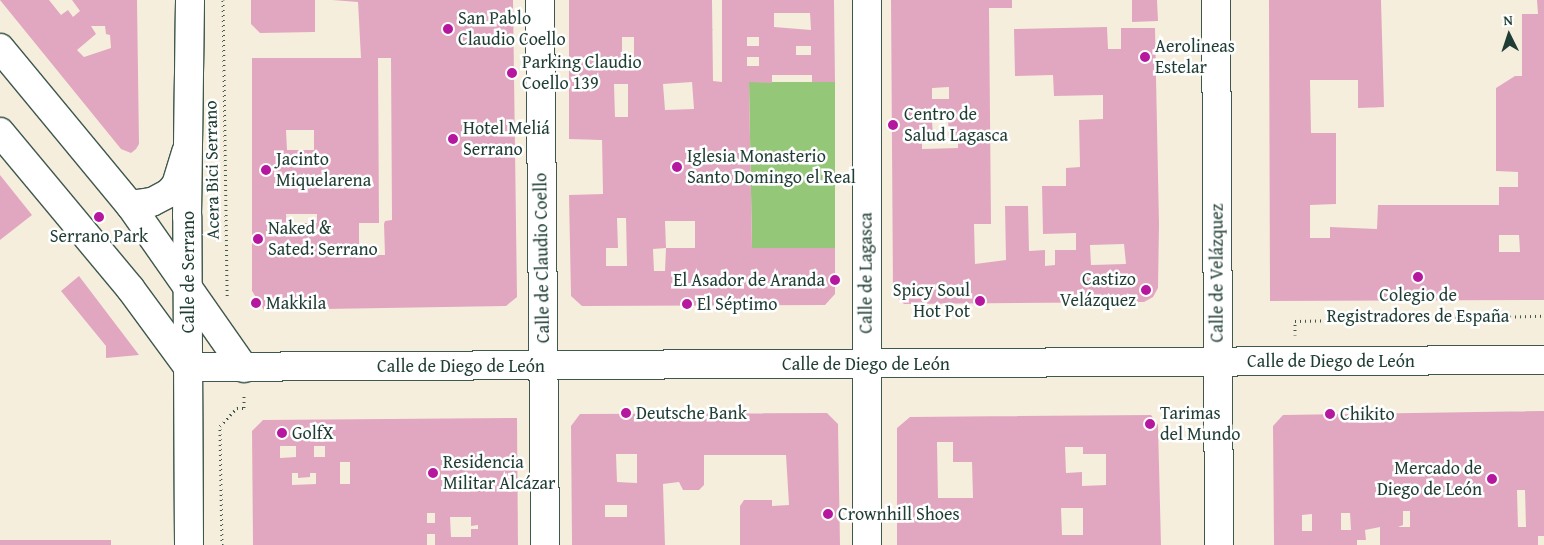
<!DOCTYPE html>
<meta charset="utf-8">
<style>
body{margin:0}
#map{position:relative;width:1544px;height:545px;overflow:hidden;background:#f6eedd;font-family:"Gentium Book Plus",serif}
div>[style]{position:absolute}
.green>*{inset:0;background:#94c878}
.building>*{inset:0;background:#e2a7c0}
.path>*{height:3px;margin-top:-1.5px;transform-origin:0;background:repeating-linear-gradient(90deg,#3f584d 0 1px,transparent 0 5px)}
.roads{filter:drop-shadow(1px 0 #3f584d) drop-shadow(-1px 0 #3f584d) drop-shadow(0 1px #3f584d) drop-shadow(0 -1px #3f584d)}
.street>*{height:28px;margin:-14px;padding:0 14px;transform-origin:14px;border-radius:14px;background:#fff}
.secondary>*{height:28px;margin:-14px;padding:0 14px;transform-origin:14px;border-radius:14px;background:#fff}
.dots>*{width:14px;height:14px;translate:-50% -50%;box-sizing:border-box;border:2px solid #fff;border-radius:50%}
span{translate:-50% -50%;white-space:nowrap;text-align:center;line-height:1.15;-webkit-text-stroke:5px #fff;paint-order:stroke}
.poi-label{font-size:18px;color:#1f3d34}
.left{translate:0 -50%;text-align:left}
.right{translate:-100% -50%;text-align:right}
.street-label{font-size:18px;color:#1f3d34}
.north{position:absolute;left:1484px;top:10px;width:50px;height:50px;-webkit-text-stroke:4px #fff;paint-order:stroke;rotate:356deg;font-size:14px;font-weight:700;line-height:20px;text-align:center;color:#1f3d34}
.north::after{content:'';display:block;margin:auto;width:18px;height:22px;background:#1f3d34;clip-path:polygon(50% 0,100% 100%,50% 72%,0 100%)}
</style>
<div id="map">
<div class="green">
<i style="clip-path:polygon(749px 82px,835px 82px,835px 248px,752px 248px)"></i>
</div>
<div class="building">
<i style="clip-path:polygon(evenodd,0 0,49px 0,61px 15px,68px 10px,73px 17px,80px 11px,72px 0,137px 0,139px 144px,136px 149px,131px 153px,121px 149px,0 0,91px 26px,105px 26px,106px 34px,110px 35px,111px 48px,84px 57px,77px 50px,96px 34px,91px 26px)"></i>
<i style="clip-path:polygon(251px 0,315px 0,315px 32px,260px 33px,251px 24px)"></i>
<i style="clip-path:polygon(evenodd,332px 0,513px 0,517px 297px,506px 306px,264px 310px,252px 291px,252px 58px,361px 58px,358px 2px,332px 0,378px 58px,391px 58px,392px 220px,385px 221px,384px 224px,385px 255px,359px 255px,359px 223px,379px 223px,378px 58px,332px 0,286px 130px,314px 130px,314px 150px,287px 150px,286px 130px,332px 0,286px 214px,317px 214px,317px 223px,287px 223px,286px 214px)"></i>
<i style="clip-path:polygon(evenodd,569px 0,712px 0,713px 81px,722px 82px,722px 0,834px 0,835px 82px,812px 82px,812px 75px,772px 75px,772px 83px,749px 82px,752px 248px,835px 248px,835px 294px,825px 305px,582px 306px,571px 296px,569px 195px,603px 194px,602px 140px,569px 139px,569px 0,774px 13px,810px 13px,811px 30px,774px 27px,774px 13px,569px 0,622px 37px,634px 37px,634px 63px,622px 63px,622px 37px,569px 0,747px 37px,759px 37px,759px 46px,747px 46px,747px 37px,569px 0,796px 46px,811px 46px,811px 55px,796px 55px,796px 46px,569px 0,747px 57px,759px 57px,759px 66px,747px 66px,747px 57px,569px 0,692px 82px,694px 109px,665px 110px,663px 84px,692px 82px,569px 0,614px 84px,628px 84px,628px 117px,615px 117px,614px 84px,569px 0,617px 218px,626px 218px,627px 266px,606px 266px,606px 248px,618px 248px,617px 218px,569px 0,665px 221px,695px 221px,695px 248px,666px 248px,665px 221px,569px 0,666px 248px,665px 271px,654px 271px,653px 249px,666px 248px)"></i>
<i style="clip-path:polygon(evenodd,891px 0,1012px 0,1012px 8px,989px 8px,991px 224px,974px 224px,975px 264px,1006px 260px,1005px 206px,1028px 206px,1029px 251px,1045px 250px,1045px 266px,1055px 265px,1055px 250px,1076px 250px,1076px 233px,1043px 234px,1042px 186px,1066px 186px,1066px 168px,1080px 167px,1079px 120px,1103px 119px,1103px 95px,1054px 96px,1053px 75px,1015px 76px,1014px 29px,1107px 27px,1108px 49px,1121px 49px,1121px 28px,1155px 28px,1159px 224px,1158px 288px,1153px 297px,1144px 302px,904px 304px,893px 294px,891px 0,949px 87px,949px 99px,932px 99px,932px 88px,949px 87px,891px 0,948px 119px,949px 137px,958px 138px,958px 148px,922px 149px,922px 138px,933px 138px,932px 120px,948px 119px,891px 0,1124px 244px,1126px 264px,1091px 265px,1090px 245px,1124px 244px)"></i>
<i style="clip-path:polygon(1132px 0,1157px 0,1158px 21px,1132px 22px)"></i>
<i style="clip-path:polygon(evenodd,1269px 0,1381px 0,1384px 107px,1358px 108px,1358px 80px,1310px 80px,1311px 133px,1336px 133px,1336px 204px,1310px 205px,1310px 238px,1330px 238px,1330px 227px,1377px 229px,1378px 205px,1499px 205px,1499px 187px,1518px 187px,1518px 172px,1496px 171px,1496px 88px,1515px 76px,1522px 76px,1522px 14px,1538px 14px,1537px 0,1544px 0,1544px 300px,1270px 301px,1269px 0,1499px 235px,1519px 235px,1520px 252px,1499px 252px,1499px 235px)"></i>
<i style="clip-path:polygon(0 175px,32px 215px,0 240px)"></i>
<i style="clip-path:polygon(79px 276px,139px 355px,106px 358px,106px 346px,61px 291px)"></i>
<i style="clip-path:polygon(evenodd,1544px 411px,1544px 536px,1538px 536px,1538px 545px,1380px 545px,1380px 527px,1365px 530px,1366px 540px,1357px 540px,1357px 545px,1274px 545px,1273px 426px,1283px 415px,1544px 411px,1517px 490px,1525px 490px,1526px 527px,1518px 527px,1517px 490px,1544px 411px,1403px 511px,1410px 511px,1410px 527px,1398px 527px,1403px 525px,1403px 511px,1544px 411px,1341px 513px,1350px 513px,1351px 530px,1341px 530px,1341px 513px,1544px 411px,1312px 514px,1312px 531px,1302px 531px,1302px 515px,1312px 514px)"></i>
<i style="clip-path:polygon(evenodd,827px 413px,838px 424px,840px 545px,740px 545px,740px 506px,744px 500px,772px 500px,772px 506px,789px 505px,786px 455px,704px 455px,704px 485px,699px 490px,683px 490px,679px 482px,663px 484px,665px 545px,572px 545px,571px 426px,580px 414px,827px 413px,616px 454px,637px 454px,637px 483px,617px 482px,616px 454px,827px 413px,605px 505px,627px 505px,627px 517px,605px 517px,605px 505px)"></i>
<i style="clip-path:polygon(evenodd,1151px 415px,1158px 425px,1161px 545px,897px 545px,897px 428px,910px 417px,1151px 415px,937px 442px,953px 442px,953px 462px,972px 462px,973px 498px,938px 498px,937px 442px,1151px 415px,1065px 447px,1083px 447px,1083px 454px,1106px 454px,1106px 485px,1082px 486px,1082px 472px,1066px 473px,1065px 447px,1151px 415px,1061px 508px,1083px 508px,1083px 535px,1062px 535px,1061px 508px)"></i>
<i style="clip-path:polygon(evenodd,517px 418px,518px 545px,435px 545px,435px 534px,427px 534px,427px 545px,253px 545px,252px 431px,263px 420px,517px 418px,280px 446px,296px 446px,296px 457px,280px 458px,280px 446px,517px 418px,314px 446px,325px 446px,325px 457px,314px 457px,314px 446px,517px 418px,340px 462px,350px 462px,350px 484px,340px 484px,340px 462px,517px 418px,292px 473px,298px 473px,298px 478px,310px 477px,310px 473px,316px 473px,316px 484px,292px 485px,292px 473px,517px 418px,427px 513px,435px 513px,435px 523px,427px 523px,427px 513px,517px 418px,450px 517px,471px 517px,471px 526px,478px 525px,478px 529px,471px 529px,471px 537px,451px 537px,450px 517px)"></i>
<i style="clip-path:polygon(0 540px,111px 540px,111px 545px,0 545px)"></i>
</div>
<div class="path">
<i style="left:223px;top:0;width:297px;rotate:89.2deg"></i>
<i style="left:1295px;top:335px;width:14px;rotate:-90deg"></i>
<i style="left:1295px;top:321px;width:249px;rotate:-1.2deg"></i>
<i style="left:222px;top:545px;width:119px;rotate:-91deg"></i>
<i style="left:220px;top:426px;width:25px;rotate:-47deg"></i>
<i style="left:237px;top:408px;width:7px"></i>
<i style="left:244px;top:408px;width:14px;rotate:-90deg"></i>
</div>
<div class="roads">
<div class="street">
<i style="left:540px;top:0;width:545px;rotate:89.47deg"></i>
<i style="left:867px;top:0;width:545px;rotate:90deg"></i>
<i style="left:0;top:48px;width:204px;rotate:50.4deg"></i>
<i style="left:130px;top:205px;width:199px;rotate:55deg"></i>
<i style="left:0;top:132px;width:203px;rotate:50.2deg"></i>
<i style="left:130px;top:288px;width:98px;rotate:53.7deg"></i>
<i style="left:130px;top:205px;width:22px;rotate:-8deg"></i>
<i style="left:152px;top:202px;width:19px;rotate:-28deg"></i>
<i style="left:169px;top:193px;width:11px;rotate:-49deg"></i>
<i style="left:176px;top:185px;width:34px;rotate:-73deg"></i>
</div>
<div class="secondary">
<i style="left:1216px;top:0;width:545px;rotate:89.68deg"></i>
<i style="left:188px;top:367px;width:1356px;rotate:-0.3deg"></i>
<i style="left:189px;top:545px;width:329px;rotate:-90.3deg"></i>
<i style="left:187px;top:216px;width:216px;rotate:-89.2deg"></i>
</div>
</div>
<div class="dots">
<i style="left:448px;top:29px;background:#b5179e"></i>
<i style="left:1145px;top:57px;background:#b5179e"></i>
<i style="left:512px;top:73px;background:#b5179e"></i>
<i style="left:893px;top:125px;background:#b5179e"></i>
<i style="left:453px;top:139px;background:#b5179e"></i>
<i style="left:677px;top:167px;background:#b5179e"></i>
<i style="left:266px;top:170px;background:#b5179e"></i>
<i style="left:99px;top:217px;background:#b5179e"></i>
<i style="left:258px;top:239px;background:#b5179e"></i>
<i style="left:1418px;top:277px;background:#b5179e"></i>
<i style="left:835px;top:280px;background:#b5179e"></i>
<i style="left:1146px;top:290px;background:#b5179e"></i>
<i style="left:980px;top:301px;background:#b5179e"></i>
<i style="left:256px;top:303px;background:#b5179e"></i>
<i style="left:687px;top:304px;background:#b5179e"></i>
<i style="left:626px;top:413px;background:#b5179e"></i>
<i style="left:1330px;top:414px;background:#b5179e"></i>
<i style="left:1150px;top:424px;background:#b5179e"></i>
<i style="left:282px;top:433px;background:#b5179e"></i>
<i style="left:433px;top:473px;background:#b5179e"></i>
<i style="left:1492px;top:479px;background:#b5179e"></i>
<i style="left:828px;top:514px;background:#b5179e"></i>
</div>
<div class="poi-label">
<span class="left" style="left:458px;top:29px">San Pablo<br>Claudio Coello</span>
<span class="left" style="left:1155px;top:57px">Aerolineas<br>Estelar</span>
<span class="left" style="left:522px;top:73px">Parking Claudio<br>Coello 139</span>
<span class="left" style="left:904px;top:125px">Centro de<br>Salud Lagasca</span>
<span class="left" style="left:463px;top:139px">Hotel Meliá<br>Serrano</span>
<span class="left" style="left:687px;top:167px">Iglesia Monasterio<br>Santo Domingo el Real</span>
<span class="left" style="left:276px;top:170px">Jacinto<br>Miquelarena</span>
<span class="left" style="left:268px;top:239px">Naked &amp;<br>Sated: Serrano</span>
<span style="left:99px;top:236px">Serrano Park</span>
<span class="right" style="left:825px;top:280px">El Asador de Aranda</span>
<span class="right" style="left:1136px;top:290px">Castizo<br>Velázquez</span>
<span class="right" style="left:970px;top:301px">Spicy Soul<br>Hot Pot</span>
<span style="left:1418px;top:306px">Colegio de<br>Registradores de España</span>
<span class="left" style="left:266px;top:303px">Makkila</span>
<span class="left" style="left:697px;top:304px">El Séptimo</span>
<span class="left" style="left:636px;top:413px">Deutsche Bank</span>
<span class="left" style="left:1160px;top:424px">Tarimas<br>del Mundo</span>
<span class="left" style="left:1340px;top:414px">Chikito</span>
<span class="left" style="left:292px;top:433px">GolfX</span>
<span class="left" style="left:443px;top:473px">Residencia<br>Militar Alcázar</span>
<span class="right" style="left:1482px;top:479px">Mercado de<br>Diego de León</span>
<span class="left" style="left:838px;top:514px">Crownhill Shoes</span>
</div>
<div class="street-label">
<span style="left:212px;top:170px;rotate:-91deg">Acera Bici Serrano</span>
<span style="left:542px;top:258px;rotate:-91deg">Calle de Claudio Coello</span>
<span style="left:188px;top:272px;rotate:-90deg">Calle de Serrano</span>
<span style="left:866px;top:273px;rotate:-90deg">Calle de Lagasca</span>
<span style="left:1217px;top:273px;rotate:-90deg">Calle de Velázquez</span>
<span style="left:1331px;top:361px">Calle de Diego de León</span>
<span style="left:866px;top:364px">Calle de Diego de León</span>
<span style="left:461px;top:366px">Calle de Diego de León</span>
</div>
<div class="north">N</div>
</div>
